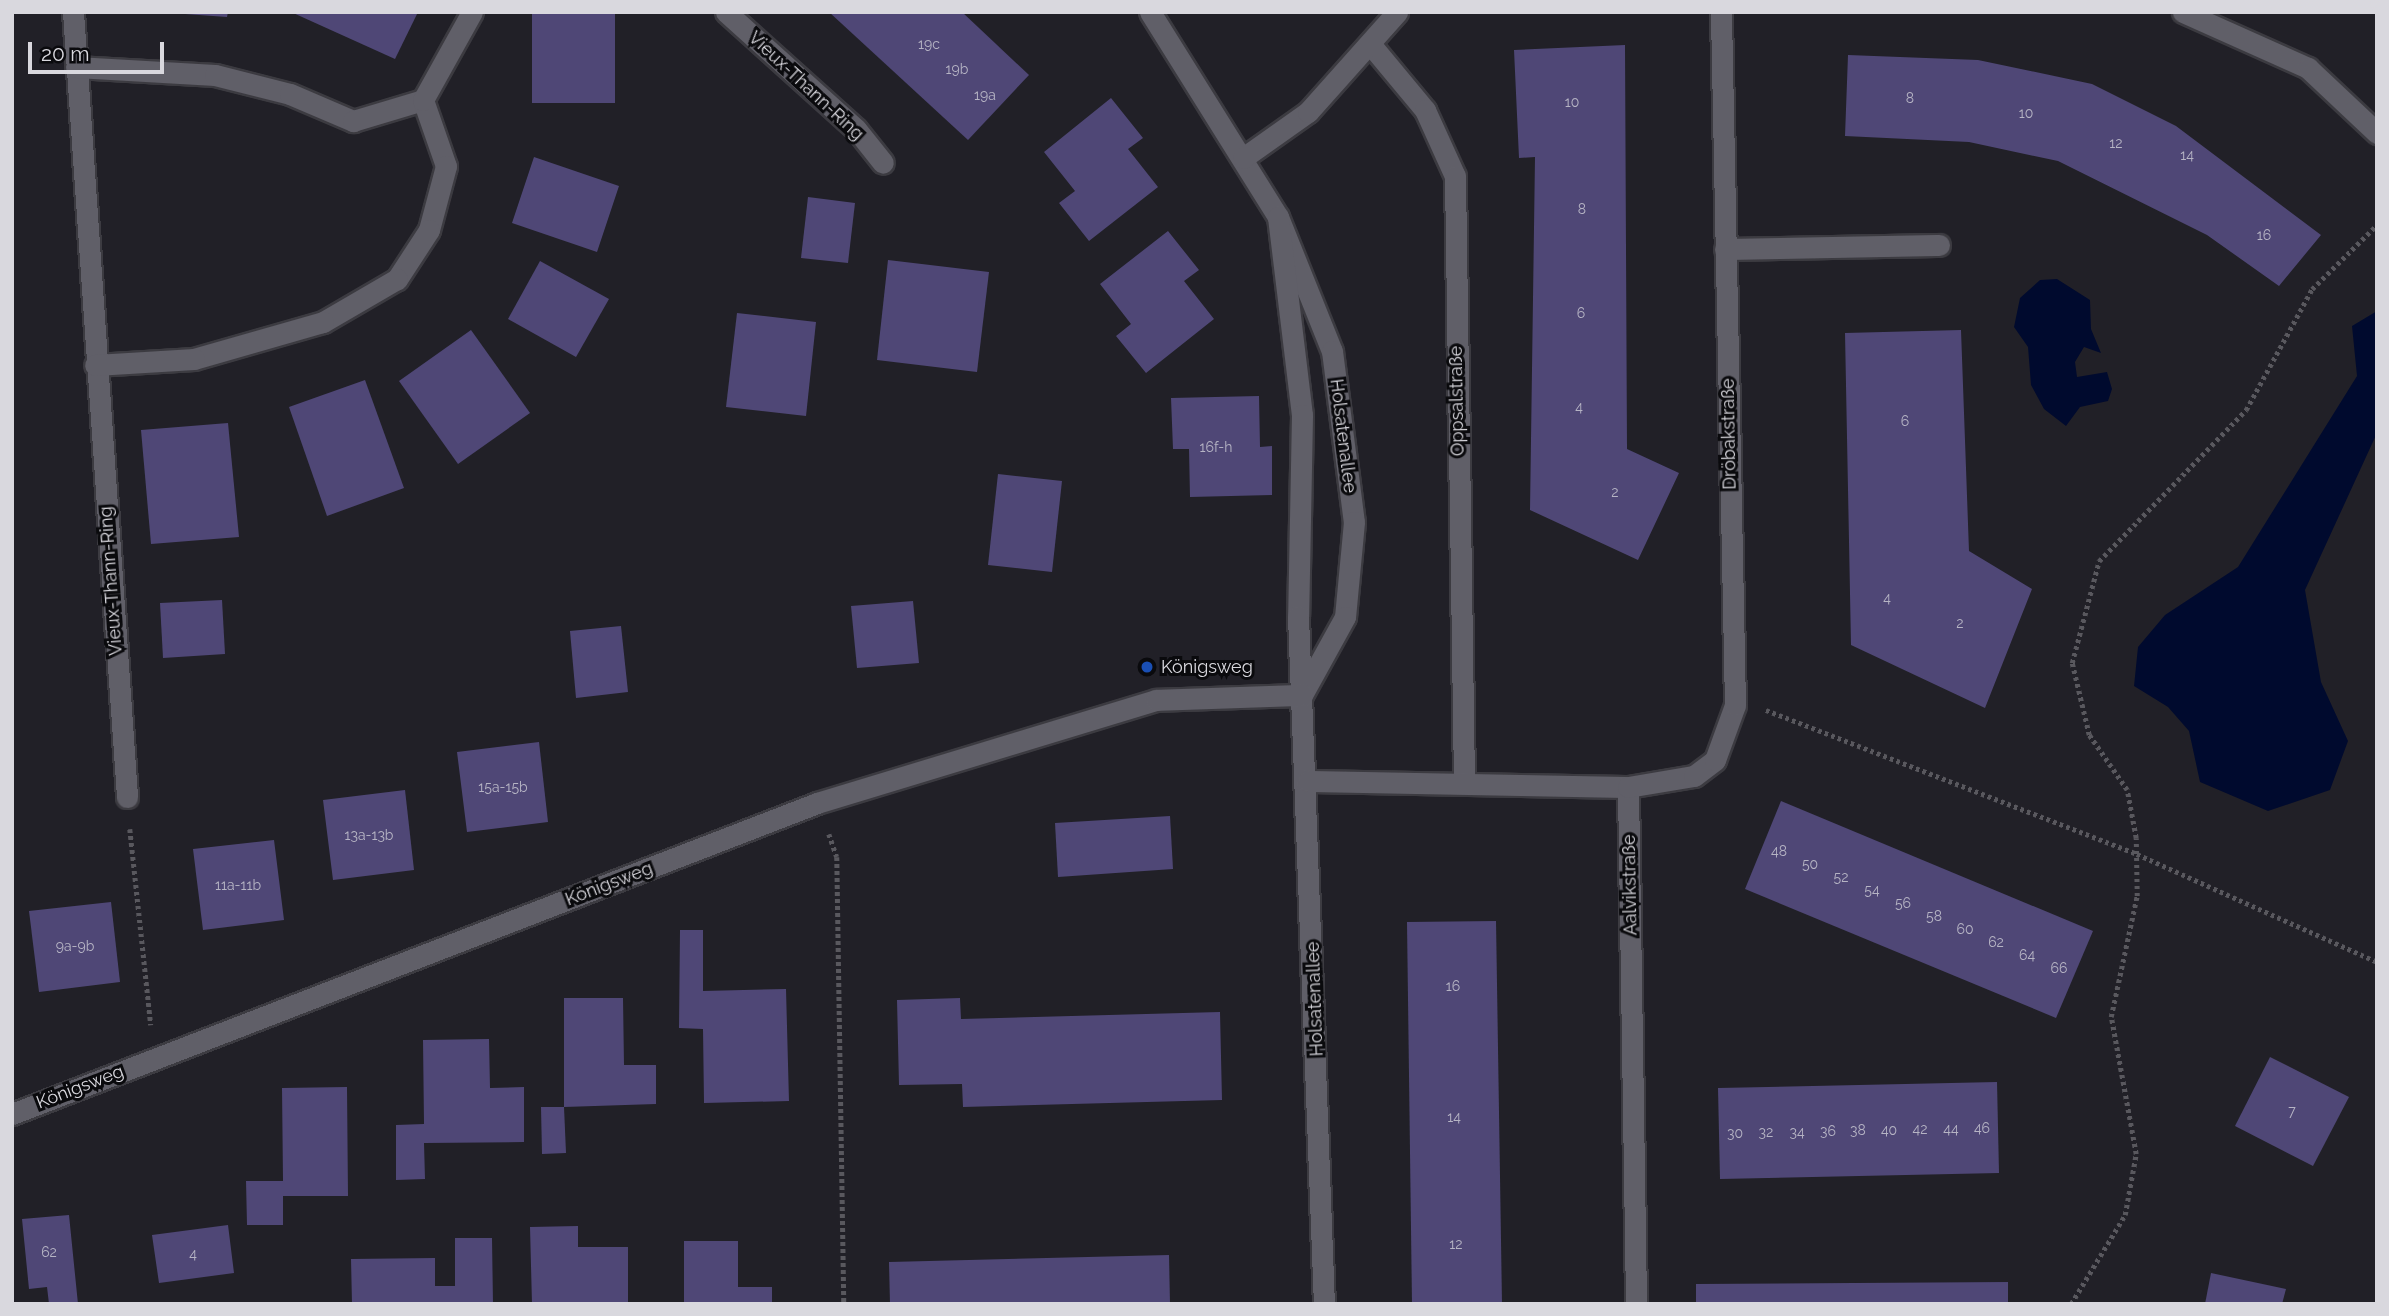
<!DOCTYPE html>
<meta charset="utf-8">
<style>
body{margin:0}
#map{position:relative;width:2389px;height:1316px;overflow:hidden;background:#212027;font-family:Raleway,sans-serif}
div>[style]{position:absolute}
.water>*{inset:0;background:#000a2e}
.building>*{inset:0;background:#4f4776}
.path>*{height:4.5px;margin-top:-2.25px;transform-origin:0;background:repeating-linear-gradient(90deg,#59585e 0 3.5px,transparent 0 7px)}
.roads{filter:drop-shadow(2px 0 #3c3b41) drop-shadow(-2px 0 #3c3b41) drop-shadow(0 2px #3c3b41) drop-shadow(0 -2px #3c3b41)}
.minor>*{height:21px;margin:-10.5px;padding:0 10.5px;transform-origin:10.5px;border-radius:10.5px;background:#605f68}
.dots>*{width:19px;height:19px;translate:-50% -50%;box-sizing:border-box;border:4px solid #0a0a0d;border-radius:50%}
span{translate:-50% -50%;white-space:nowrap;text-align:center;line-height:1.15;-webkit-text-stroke:6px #0a0a0d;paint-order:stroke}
.number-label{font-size:14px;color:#b6b4c4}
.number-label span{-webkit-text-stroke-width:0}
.street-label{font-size:18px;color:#d9d8de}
.poi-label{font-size:18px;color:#d9d8de}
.left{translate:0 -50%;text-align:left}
.frame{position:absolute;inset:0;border:14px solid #d9d8de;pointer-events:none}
.scale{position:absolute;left:28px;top:42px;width:136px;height:32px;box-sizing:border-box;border:4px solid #d9d8de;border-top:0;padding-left:9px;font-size:21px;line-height:24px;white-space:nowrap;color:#d9d8de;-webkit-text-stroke:5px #0a0a0d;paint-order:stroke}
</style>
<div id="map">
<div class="water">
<i style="clip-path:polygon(2057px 279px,2090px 300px,2091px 329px,2101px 353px,2084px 347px,2075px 362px,2077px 377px,2107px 372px,2112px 389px,2108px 401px,2080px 407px,2066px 426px,2044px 409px,2031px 385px,2028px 347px,2014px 327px,2020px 298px,2040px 280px)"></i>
<i style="clip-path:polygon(2377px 311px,2377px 433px,2305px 590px,2321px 682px,2348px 741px,2330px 790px,2268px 811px,2200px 782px,2189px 731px,2168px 707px,2134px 686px,2138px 647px,2165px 615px,2238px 567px,2357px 376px,2352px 326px)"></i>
</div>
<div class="building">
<i style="clip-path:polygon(186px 12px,228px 12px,227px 17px,185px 14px)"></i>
<i style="clip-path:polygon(291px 12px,418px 12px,395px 59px)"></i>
<i style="clip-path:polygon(532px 12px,615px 12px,615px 103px,532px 103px)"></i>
<i style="clip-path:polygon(829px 12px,962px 12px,1029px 75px,968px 140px)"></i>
<i style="clip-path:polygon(1625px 45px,1627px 449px,1679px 473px,1638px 560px,1530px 510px,1535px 157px,1519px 158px,1514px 50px)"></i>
<i style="clip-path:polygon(1848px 55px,1978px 60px,2092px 84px,2176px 126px,2321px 235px,2279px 286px,2207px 235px,2058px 161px,1969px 142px,1845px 136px)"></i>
<i style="clip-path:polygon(1111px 98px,1143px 138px,1128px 149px,1158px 187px,1089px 241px,1059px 203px,1075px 191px,1044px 152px)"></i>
<i style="clip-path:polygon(534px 157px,619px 186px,597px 252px,512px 223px)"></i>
<i style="clip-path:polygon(808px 197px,855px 203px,848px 263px,801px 258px)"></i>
<i style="clip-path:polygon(1168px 231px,1199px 270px,1184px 281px,1214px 319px,1146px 373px,1116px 336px,1131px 324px,1100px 284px)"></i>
<i style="clip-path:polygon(888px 260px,989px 272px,977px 372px,877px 360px)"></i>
<i style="clip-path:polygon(540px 261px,609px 299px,576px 357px,508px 319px)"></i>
<i style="clip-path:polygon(737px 313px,816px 322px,806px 416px,726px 407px)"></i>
<i style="clip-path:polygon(471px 330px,530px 413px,458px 464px,399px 381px)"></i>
<i style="clip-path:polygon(1961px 330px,1969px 551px,2032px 589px,1985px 708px,1851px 645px,1845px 333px)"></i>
<i style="clip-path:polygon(365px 380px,404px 488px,327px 516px,289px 407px)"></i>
<i style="clip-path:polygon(1259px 396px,1260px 447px,1272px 446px,1272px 495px,1190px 497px,1189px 449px,1173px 449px,1171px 398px)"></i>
<i style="clip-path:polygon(228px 423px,239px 537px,151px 544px,141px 430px)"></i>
<i style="clip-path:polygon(998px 474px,1062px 481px,1052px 572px,988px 565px)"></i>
<i style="clip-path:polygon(222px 600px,225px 654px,163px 658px,160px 603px)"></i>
<i style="clip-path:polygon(913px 601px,919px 663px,857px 668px,851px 606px)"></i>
<i style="clip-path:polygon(621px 626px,628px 692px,576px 698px,570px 631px)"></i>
<i style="clip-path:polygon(539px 742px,548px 822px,467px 832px,457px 752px)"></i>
<i style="clip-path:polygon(405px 790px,414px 870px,333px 880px,323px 800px)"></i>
<i style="clip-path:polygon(1781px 801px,2093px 931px,2056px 1018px,1745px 889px)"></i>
<i style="clip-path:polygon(1170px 816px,1173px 869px,1058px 877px,1055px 823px)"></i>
<i style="clip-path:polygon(274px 840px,284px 920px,203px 930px,193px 849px)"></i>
<i style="clip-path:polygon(111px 902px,120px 982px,39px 992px,29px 911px)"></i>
<i style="clip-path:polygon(1496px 921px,1502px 1304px,1412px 1304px,1407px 922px)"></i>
<i style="clip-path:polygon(680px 930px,703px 930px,703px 991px,786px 989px,789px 1101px,704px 1103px,703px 1029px,679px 1028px)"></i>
<i style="clip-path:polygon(564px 998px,623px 998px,624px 1065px,656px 1065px,656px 1104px,564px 1107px)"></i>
<i style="clip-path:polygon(960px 998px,961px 1019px,1220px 1012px,1222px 1100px,963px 1107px,962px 1084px,899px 1085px,897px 1000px)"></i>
<i style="clip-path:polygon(489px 1039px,490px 1088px,524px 1087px,524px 1142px,424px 1143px,425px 1179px,396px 1180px,396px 1125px,424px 1124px,423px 1040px)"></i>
<i style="clip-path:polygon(2270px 1057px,2349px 1097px,2313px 1166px,2235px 1126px)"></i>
<i style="clip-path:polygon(1997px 1082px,1999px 1173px,1720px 1179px,1718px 1088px)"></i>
<i style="clip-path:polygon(347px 1087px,348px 1196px,283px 1196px,283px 1225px,247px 1225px,246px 1181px,283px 1181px,282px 1088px)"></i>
<i style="clip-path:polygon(541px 1107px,564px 1107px,566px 1153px,542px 1154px)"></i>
<i style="clip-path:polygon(69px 1215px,78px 1304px,49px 1304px,47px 1287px,29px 1289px,22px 1219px)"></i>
<i style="clip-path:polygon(228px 1225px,234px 1273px,159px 1283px,152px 1235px)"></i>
<i style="clip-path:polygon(578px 1226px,578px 1247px,628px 1247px,628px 1304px,532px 1304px,530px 1227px)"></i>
<i style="clip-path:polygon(455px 1238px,492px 1238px,493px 1304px,352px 1304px,351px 1259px,435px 1258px,435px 1286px,455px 1286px)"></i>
<i style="clip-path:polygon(684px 1241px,738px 1241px,738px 1287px,772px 1287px,772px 1304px,684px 1304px)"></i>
<i style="clip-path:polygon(1169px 1255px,1170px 1304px,890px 1304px,889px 1262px)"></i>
<i style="clip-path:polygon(2211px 1273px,2286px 1289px,2282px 1304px,2205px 1304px)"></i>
<i style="clip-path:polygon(2008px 1282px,2008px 1304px,1696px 1304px,1696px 1284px)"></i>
</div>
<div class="path">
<i style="left:1766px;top:710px;width:398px;rotate:21.2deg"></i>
<i style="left:2137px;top:854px;width:263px;rotate:24.2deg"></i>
<i style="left:130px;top:829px;width:197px;rotate:83.9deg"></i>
<i style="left:829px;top:834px;width:24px;rotate:71deg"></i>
<i style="left:837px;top:857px;width:447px;rotate:89.1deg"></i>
<i style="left:2071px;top:1304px;width:104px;rotate:-58.8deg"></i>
<i style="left:2125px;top:1215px;width:62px;rotate:-79.8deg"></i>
<i style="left:2136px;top:1154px;width:139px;rotate:-100.3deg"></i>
<i style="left:2111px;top:1017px;width:124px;rotate:-77.9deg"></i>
<i style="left:2137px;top:896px;width:58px;rotate:-91deg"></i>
<i style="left:2136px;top:838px;width:49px;rotate:-100.6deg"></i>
<i style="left:2127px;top:790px;width:67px;rotate:-124.6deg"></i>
<i style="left:2089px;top:735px;width:74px;rotate:-103.3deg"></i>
<i style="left:2072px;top:663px;width:106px;rotate:-75.2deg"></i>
<i style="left:2099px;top:561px;width:211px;rotate:-45.8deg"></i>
<i style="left:2246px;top:410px;width:138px;rotate:-61.4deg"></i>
<i style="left:2312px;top:289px;width:91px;rotate:-44.6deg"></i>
</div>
<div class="roads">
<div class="minor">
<i style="left:73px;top:12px;width:787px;rotate:86.06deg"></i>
<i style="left:726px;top:12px;width:175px;rotate:42deg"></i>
<i style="left:856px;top:129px;width:43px;rotate:51.5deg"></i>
<i style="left:1150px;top:12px;width:242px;rotate:58deg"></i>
<i style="left:1278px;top:217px;width:144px;rotate:68.1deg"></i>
<i style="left:1332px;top:351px;width:172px;rotate:82.7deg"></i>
<i style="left:1354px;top:522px;width:95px;rotate:95.4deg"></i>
<i style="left:1345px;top:617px;width:89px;rotate:118.9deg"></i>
<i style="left:2183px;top:12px;width:137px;rotate:24.1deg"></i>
<i style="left:2308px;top:68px;width:95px;rotate:43.3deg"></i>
<i style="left:1371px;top:45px;width:85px;rotate:50.3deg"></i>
<i style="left:1425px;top:110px;width:72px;rotate:65.6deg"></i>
<i style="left:1455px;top:176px;width:607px;rotate:89.15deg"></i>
<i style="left:76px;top:67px;width:139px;rotate:3.3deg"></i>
<i style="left:215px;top:75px;width:77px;rotate:14.2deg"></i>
<i style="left:290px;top:94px;width:69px;rotate:23.2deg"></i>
<i style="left:353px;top:121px;width:73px;rotate:-16.7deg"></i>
<i style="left:423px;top:100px;width:70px;rotate:70.8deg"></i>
<i style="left:446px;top:166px;width:66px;rotate:104.9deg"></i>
<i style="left:429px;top:230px;width:59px;rotate:123.1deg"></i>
<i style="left:397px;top:279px;width:86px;rotate:149.8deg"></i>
<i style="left:323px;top:322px;width:134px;rotate:164deg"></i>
<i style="left:194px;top:359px;width:99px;rotate:176.5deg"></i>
<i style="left:423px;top:100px;width:101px;rotate:-60.9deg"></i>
<i style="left:1243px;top:158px;width:80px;rotate:-35.3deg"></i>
<i style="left:1308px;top:112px;width:134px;rotate:-48.3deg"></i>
<i style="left:1278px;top:217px;width:199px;rotate:83.1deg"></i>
<i style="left:1302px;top:415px;width:201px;rotate:91.1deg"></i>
<i style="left:1298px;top:616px;width:688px;rotate:87.84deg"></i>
<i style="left:1725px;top:249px;width:214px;rotate:-1.1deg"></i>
<i style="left:1308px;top:781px;width:320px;rotate:1.1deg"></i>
<i style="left:1628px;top:787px;width:517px;rotate:89.11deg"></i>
<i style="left:1628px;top:787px;width:67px;rotate:-9.5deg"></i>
<i style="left:1694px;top:776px;width:26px;rotate:-37deg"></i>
<i style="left:1715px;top:760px;width:59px;rotate:-70deg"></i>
<i style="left:1735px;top:705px;width:693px;rotate:-91.16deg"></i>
<i style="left:12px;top:1114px;width:863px;rotate:-21.12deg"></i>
<i style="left:817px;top:803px;width:354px;rotate:-16.9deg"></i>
<i style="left:1156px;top:700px;width:146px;rotate:-2deg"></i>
</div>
</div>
<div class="dots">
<i style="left:1147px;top:667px;background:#1a4fb4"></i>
</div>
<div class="number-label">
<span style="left:929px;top:44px">19c</span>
<span style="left:957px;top:69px">19b</span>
<span style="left:985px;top:95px">19a</span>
<span style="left:1910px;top:98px">8</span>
<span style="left:1572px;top:102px">10</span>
<span style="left:2026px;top:113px">10</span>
<span style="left:2116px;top:143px">12</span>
<span style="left:2187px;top:155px">14</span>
<span style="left:1582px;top:209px">8</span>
<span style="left:2264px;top:235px">16</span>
<span style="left:1581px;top:313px">6</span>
<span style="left:1579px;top:407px">4</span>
<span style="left:1905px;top:421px">6</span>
<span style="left:1216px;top:447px">16f-h</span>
<span style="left:1615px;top:492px">2</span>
<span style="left:1887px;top:598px">4</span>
<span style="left:1960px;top:623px">2</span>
<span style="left:503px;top:787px">15a-15b</span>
<span style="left:369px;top:835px">13a-13b</span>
<span style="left:1779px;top:851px">48</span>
<span style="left:1810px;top:864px">50</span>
<span style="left:1841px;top:877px">52</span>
<span style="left:238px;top:885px">11a-11b</span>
<span style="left:1872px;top:890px">54</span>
<span style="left:1903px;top:903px">56</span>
<span style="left:1934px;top:916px">58</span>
<span style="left:1965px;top:929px">60</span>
<span style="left:1996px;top:942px">62</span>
<span style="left:75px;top:946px">9a-9b</span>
<span style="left:2027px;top:955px">64</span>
<span style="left:2059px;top:968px">66</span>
<span style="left:1453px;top:986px">16</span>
<span style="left:2292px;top:1111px">7</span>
<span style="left:1454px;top:1117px">14</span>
<span style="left:1982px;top:1128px">46</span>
<span style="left:1920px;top:1129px">42</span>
<span style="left:1951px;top:1129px">44</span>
<span style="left:1858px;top:1130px">38</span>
<span style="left:1889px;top:1130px">40</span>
<span style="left:1828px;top:1131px">36</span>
<span style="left:1766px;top:1132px">32</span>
<span style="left:1797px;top:1132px">34</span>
<span style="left:1735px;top:1133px">30</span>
<span style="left:1456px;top:1244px">12</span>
<span style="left:49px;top:1252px">62</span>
<span style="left:193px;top:1254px">4</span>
</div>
<div class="street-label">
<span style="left:806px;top:86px;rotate:43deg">Vieux-Thann-Ring</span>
<span style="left:1457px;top:401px;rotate:-91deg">Oppsalstraße</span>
<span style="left:1729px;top:434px;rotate:-91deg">Dröbakstraße</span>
<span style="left:1343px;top:436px;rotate:83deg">Holsatenallee</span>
<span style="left:111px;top:581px;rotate:-94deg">Vieux-Thann-Ring</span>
<span style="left:609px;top:884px;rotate:-21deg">Königsweg</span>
<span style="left:1630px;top:885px;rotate:-91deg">Aalvikstraße</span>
<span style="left:1315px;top:999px;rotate:-92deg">Holsatenallee</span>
<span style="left:80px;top:1087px;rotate:-21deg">Königsweg</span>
</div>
<div class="poi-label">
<span class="left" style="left:1161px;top:667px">Königsweg</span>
</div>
<div class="frame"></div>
<div class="scale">20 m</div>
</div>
